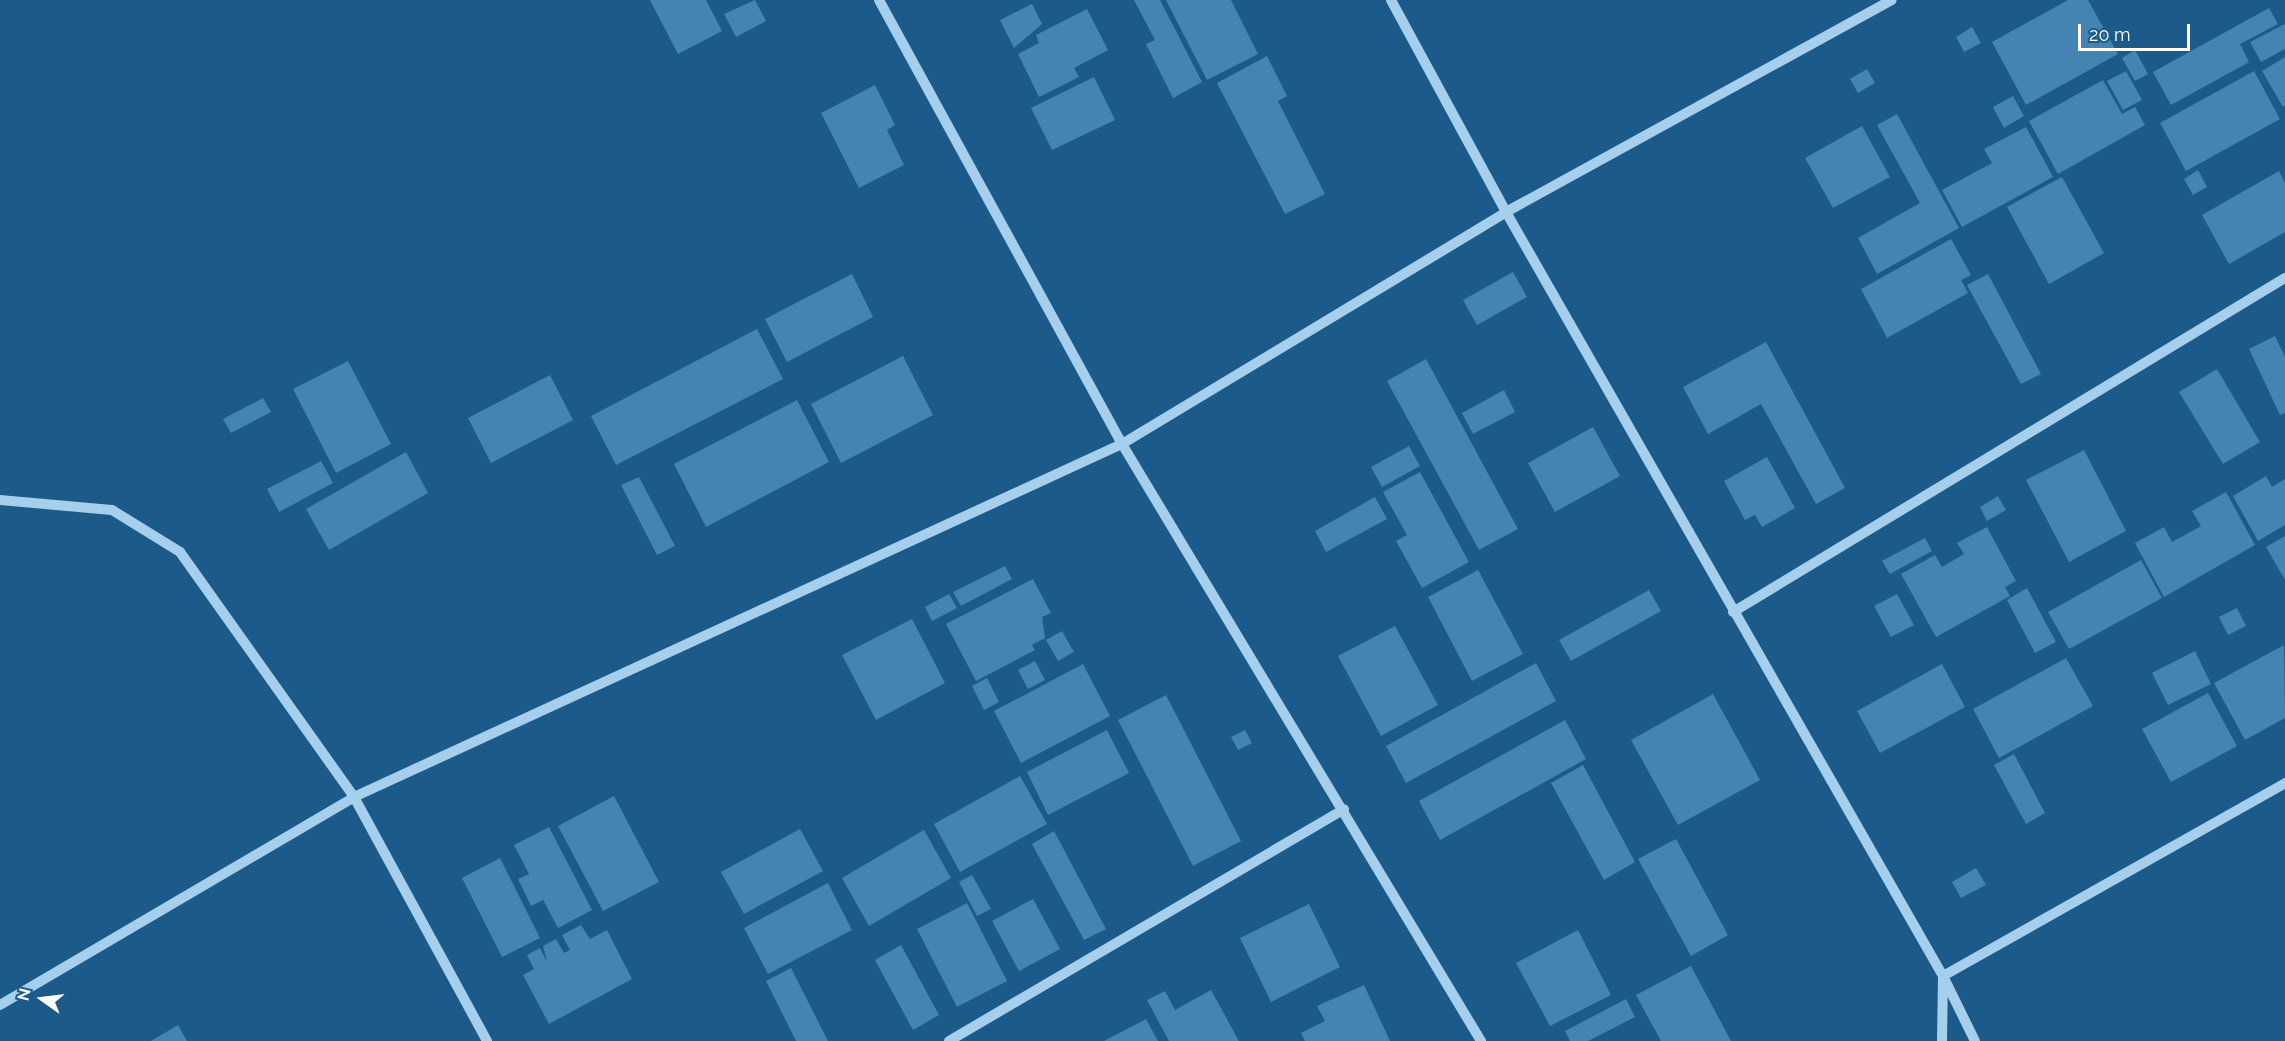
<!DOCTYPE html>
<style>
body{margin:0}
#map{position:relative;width:2285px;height:1041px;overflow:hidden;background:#1b5a89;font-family:Raleway,sans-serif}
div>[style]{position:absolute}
.building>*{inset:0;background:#4484b2}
.minor>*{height:10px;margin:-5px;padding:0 5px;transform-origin:5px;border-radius:5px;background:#a5cfec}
span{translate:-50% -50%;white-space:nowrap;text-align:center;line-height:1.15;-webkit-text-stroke:6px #1b5a89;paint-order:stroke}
.north{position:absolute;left:12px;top:969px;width:60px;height:60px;-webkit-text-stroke:4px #1b5a89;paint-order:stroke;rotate:284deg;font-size:16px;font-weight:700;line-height:24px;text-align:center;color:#fff}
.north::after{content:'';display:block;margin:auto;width:21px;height:27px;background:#fff;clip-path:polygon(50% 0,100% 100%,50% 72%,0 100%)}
.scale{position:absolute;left:2078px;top:24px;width:112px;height:27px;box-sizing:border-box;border:3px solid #fff;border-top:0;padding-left:8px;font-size:18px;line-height:21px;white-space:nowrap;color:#fff;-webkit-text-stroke:4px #1b5a89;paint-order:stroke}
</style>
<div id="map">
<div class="building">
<i style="clip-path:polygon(650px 0,706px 0,722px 31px,678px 54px)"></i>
<i style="clip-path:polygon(755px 0,766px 21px,736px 37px,724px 14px)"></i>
<i style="clip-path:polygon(1134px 0,1160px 0,1202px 82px,1173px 98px,1146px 44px,1155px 40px)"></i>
<i style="clip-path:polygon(1166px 0,1231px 0,1258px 54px,1207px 80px)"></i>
<i style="clip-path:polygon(2068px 0,2088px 0,2118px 54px,2026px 105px,1992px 42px)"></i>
<i style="clip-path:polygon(1032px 4px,1042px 24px,1014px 48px,1000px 20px)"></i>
<i style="clip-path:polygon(2269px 8px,2278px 24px,2240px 44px,2249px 62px,2171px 105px,2153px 72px)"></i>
<i style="clip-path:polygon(1087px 9px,1108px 50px,1074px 68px,1079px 77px,1039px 97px,1018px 54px,1039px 43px,1036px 35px)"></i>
<i style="clip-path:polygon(2285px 24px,2285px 49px,2261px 62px,2250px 42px)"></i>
<i style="clip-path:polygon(1972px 27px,1981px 43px,1964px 52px,1956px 37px)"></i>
<i style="clip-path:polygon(2135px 50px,2148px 74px,2135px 81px,2122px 58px)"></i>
<i style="clip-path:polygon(1267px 56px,1287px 96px,1278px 101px,1325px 194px,1285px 214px,1217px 83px)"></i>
<i style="clip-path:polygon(2285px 57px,2285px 105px,2283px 107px,2262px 71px)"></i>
<i style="clip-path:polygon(1867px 69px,1875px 83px,1858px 93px,1850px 79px)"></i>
<i style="clip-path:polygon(2126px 71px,2142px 100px,2123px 110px,2107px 81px)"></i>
<i style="clip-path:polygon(2254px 71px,2280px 119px,2186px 171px,2160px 123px)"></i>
<i style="clip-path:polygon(1094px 77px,1115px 120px,1052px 150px,1031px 108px)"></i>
<i style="clip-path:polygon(2103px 80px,2122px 114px,2135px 107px,2145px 125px,2058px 174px,2029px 121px)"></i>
<i style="clip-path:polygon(875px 85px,895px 125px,887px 130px,904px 165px,859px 188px,821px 113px)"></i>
<i style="clip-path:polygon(2013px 96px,2024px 116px,2004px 128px,1993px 107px)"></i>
<i style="clip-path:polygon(1897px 114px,1959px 228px,1877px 274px,1858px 238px,1920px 203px,1877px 125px)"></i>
<i style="clip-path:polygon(1862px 126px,1890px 177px,1833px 208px,1805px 158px)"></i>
<i style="clip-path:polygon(2026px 127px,2053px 177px,1962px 227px,1942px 190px,1992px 163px,1984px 149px)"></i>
<i style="clip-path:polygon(2198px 170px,2207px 187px,2193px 195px,2184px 179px)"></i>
<i style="clip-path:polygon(2279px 171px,2285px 183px,2285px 232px,2229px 264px,2202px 215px)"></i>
<i style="clip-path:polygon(2062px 177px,2104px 253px,2049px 284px,2007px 207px)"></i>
<i style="clip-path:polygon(1951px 239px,1971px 275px,1961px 280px,1968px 293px,1887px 338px,1861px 289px)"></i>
<i style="clip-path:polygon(1513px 272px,1527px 297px,1477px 325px,1463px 300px)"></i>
<i style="clip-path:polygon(852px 274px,873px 317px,787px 362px,765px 319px)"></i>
<i style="clip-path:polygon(1988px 274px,2041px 374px,2021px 384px,1967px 285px)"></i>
<i style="clip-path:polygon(757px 329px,783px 379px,616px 465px,591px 416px)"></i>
<i style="clip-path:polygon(2275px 336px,2285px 357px,2285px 413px,2280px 415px,2249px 349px)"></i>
<i style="clip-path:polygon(1766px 342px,1845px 488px,1816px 504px,1761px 404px,1708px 434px,1683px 387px)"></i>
<i style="clip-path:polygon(903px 356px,933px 415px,841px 463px,811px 404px)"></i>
<i style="clip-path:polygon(1426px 359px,1518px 529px,1479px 550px,1387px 381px)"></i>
<i style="clip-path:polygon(348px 361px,391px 444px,336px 473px,293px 389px)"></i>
<i style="clip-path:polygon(2217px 369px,2260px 442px,2223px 464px,2179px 392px)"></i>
<i style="clip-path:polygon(550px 375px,573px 420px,491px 463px,468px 418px)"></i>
<i style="clip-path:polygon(1504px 390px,1515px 412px,1473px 434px,1462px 413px)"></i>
<i style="clip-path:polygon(263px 398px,271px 412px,231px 433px,223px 419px)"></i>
<i style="clip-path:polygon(797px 400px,829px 462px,706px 527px,674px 464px)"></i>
<i style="clip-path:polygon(1593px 427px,1620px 476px,1555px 512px,1528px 463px)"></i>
<i style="clip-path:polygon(1409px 446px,1420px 466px,1382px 487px,1371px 467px)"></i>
<i style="clip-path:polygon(2084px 450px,2126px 531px,2069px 562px,2026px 480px)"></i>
<i style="clip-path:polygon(406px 452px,428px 493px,329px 550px,306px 509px)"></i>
<i style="clip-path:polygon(1767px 457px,1795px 508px,1762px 527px,1755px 515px,1745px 520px,1724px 481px)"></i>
<i style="clip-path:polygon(321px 461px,333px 483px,279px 512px,267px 489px)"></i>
<i style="clip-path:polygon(1420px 472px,1469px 562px,1422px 588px,1396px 541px,1407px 535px,1383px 492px)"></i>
<i style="clip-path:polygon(2266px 476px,2272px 487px,2285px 479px,2285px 525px,2258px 541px,2233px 496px)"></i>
<i style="clip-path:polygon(639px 477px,675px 546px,657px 555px,621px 485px)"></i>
<i style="clip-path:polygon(2226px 492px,2255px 545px,2164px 597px,2135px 543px,2164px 527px,2172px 542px,2201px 526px,2192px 511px)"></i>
<i style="clip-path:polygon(1998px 496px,2006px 510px,1987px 521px,1980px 507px)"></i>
<i style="clip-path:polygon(1375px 497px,1387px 519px,1326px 552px,1315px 531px)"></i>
<i style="clip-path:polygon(1987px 527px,2016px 581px,2005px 587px,2010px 596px,1936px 637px,1901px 574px,1935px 555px,1942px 567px,1964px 554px,1957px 543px)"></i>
<i style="clip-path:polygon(2285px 536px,2285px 580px,2266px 547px)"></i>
<i style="clip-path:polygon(1925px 538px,1932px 551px,1890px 574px,1882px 561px)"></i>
<i style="clip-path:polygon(2141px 560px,2162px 598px,2069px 649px,2048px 612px)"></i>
<i style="clip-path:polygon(1005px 566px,1012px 579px,961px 606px,953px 592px)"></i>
<i style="clip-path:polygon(1478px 570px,1523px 654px,1472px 681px,1428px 597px)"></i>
<i style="clip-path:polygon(1033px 579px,1051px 613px,1042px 617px,1045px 638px,1032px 645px,1035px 650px,976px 681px,946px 624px)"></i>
<i style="clip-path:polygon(2027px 588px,2056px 642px,2035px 653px,2007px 600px)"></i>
<i style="clip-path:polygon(1649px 590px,1661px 611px,1571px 661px,1559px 640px)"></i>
<i style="clip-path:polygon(949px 594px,957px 608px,932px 621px,925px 607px)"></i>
<i style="clip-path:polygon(1897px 594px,1914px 625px,1891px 637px,1874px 606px)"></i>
<i style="clip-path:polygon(2237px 608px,2246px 626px,2228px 635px,2219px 617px)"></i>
<i style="clip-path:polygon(912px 619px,945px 683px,876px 720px,842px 655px)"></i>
<i style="clip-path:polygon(1395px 626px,1438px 705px,1381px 736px,1338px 656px)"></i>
<i style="clip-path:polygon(1062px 631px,1074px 652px,1058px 661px,1046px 640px)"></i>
<i style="clip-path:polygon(2284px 645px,2285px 718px,2245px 740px,2214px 683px)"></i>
<i style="clip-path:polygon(2195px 651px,2211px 684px,2168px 705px,2152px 673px)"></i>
<i style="clip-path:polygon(2066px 658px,2093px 706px,1999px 758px,1973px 709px)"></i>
<i style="clip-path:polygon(1035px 661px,1045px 680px,1028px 689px,1018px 670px)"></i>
<i style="clip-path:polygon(1536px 663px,1556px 701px,1406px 783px,1386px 746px)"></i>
<i style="clip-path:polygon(1083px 664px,1110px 716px,1021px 763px,994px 711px)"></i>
<i style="clip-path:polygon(1942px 664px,1965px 707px,1880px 753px,1857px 711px)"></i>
<i style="clip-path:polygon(987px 678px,999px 702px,984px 710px,972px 686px)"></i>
<i style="clip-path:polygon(2208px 693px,2237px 746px,2171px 782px,2142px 729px)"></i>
<i style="clip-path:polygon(1713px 694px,1760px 780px,1678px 825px,1631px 740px)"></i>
<i style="clip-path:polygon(1166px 695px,1241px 841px,1193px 866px,1118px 720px)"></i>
<i style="clip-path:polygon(1565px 720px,1586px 759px,1440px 840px,1419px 801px)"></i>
<i style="clip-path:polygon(1107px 730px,1129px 773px,1048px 815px,1027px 772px)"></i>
<i style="clip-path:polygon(1245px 730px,1252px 743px,1238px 750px,1231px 737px)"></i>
<i style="clip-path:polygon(2014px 754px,2045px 813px,2026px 824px,1994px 765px)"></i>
<i style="clip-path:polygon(1583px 765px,1635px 862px,1604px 880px,1551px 783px)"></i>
<i style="clip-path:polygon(1020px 776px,1047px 824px,960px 872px,934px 824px)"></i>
<i style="clip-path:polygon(614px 796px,659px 882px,603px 911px,558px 826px)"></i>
<i style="clip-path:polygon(549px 827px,592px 910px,558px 928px,543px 900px,531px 906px,518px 879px,529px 874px,514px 845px)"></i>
<i style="clip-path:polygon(800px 829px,823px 871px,744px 914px,721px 872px)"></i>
<i style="clip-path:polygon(924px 830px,951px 878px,869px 926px,842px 878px)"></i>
<i style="clip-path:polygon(1054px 831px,1106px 929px,1084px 940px,1032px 844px)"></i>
<i style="clip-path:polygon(1676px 839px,1728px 935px,1691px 956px,1638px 859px)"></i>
<i style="clip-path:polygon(500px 858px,540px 938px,502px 957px,462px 878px)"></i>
<i style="clip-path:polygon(1976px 868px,1986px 885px,1961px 898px,1952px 882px)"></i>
<i style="clip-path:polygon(972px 875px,991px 909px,977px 916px,959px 882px)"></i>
<i style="clip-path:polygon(828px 883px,852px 930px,768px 974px,744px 928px)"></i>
<i style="clip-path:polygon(1033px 899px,1060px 949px,1019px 971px,992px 921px)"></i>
<i style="clip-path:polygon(967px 903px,1007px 981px,957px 1007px,917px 929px)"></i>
<i style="clip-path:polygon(1309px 904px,1340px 967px,1271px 1002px,1240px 938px)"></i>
<i style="clip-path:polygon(581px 925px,590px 939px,607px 930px,632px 979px,549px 1024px,523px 975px,534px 969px,527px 955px,540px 948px,547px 962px,543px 946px,556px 939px,564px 953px,570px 950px,562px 935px)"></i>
<i style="clip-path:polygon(1578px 930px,1611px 995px,1550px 1026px,1516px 963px)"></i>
<i style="clip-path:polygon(901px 945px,939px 1015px,913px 1030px,875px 960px)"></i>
<i style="clip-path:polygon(1691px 966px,1731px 1041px,1661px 1041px,1636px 995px)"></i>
<i style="clip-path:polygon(791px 968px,828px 1041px,796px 1041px,766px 981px)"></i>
<i style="clip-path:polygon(1364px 985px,1390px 1041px,1305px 1041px,1301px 1033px,1325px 1021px,1317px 1006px)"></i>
<i style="clip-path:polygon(1211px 990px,1239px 1041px,1169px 1041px,1147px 1000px,1165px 991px,1175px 1010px)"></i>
<i style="clip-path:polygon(1626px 999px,1635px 1017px,1588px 1041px,1570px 1041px,1565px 1031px)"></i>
<i style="clip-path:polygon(1146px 1019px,1158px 1041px,1104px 1041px)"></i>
<i style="clip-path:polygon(178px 1025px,187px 1041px,151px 1041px)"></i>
</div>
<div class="minor">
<i style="left:879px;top:0;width:506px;rotate:61.31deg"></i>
<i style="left:1122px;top:444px;width:697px;rotate:58.98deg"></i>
<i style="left:1391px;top:0;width:241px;rotate:61.5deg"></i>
<i style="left:1506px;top:212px;width:880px;rotate:60.23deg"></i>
<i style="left:1943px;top:976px;width:72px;rotate:63.8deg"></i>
<i style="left:0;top:500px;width:112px;rotate:5.1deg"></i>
<i style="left:112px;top:510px;width:80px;rotate:31.7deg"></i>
<i style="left:180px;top:552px;width:301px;rotate:54.6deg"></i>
<i style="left:354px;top:797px;width:278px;rotate:61.4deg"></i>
<i style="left:1733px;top:612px;width:645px;rotate:-31.18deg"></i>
<i style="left:0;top:1005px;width:411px;rotate:-30.4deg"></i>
<i style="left:354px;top:797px;width:845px;rotate:-24.69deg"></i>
<i style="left:1122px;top:444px;width:449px;rotate:-31.1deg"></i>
<i style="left:1506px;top:212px;width:440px;rotate:-28.8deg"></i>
<i style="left:949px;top:1041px;width:458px;rotate:-30.4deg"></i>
<i style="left:1942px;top:1041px;width:65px;rotate:-89.1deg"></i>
<i style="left:1943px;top:976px;width:393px;rotate:-29.4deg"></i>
</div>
<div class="north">N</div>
<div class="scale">20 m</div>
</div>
